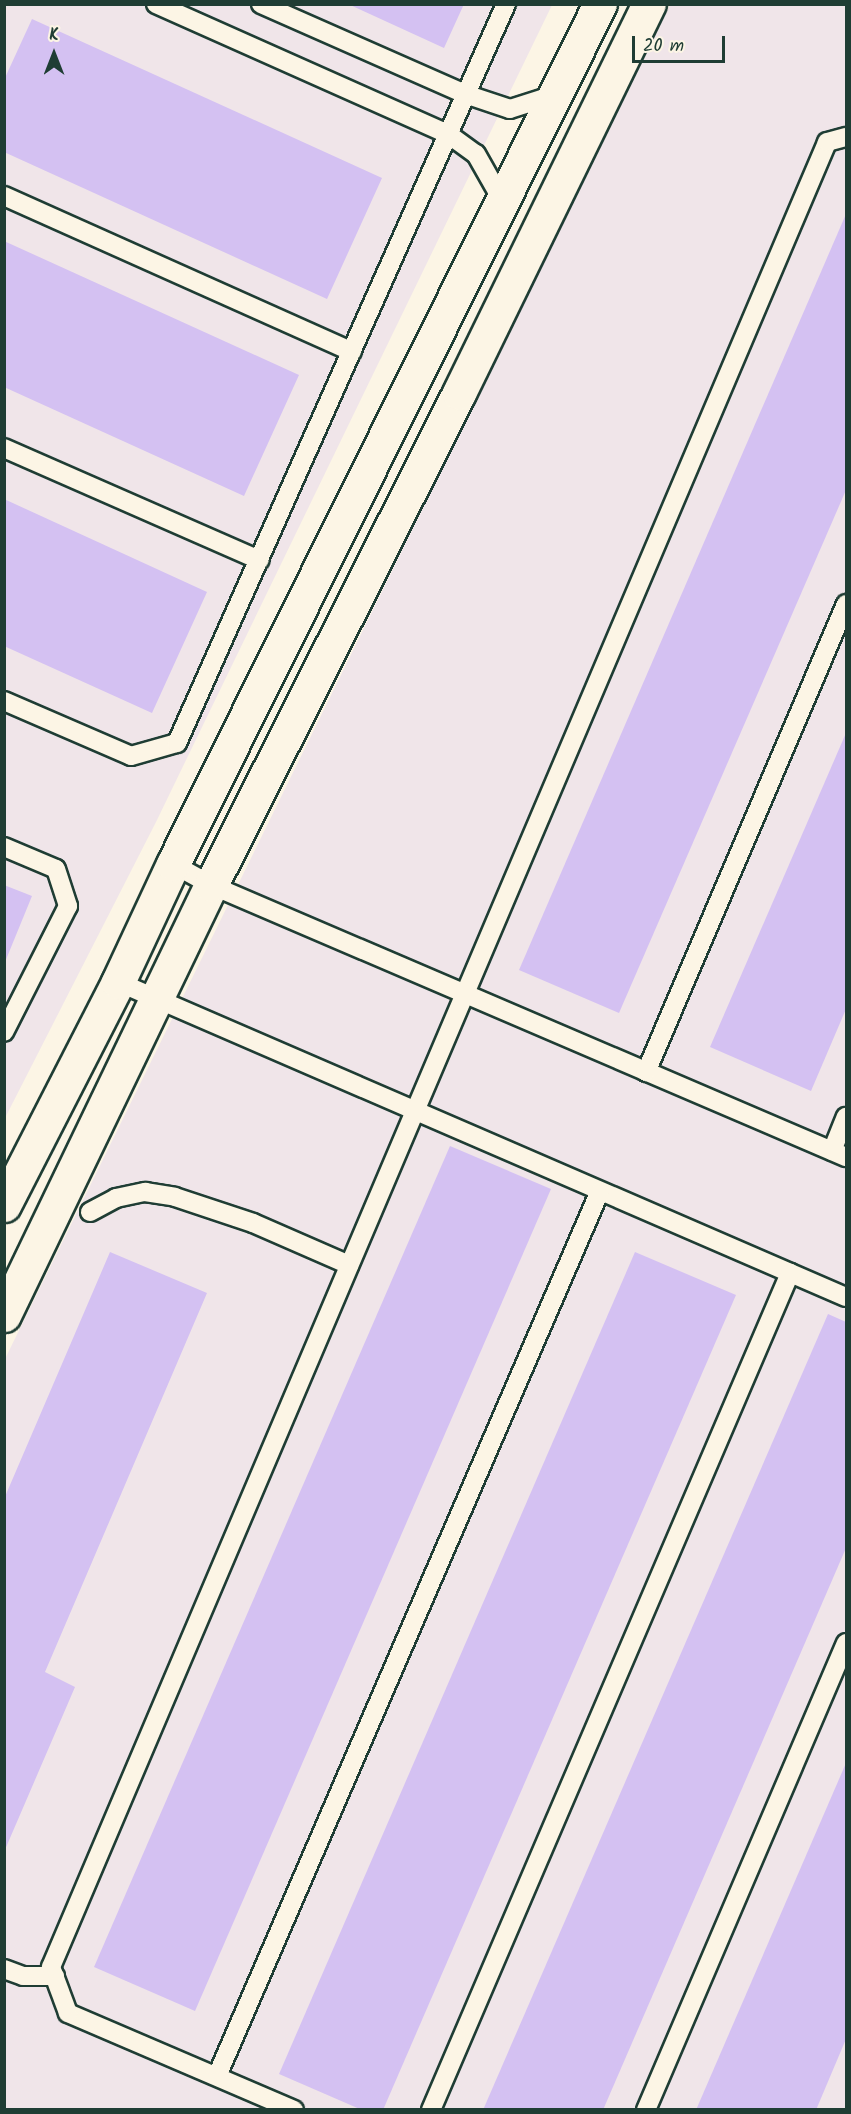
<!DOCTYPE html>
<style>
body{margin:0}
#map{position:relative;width:851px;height:2114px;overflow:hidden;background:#fcf5e5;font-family:Kalam,sans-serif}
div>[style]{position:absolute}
.built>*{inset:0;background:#f0e5e9}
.building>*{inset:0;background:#d4c1f2}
.roads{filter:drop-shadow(2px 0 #1f3d34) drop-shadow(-2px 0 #1f3d34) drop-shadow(0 2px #1f3d34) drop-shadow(0 -2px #1f3d34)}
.lane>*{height:18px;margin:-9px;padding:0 9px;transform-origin:9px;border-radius:9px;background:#fcf5e5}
.secondary>*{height:33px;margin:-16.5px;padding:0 16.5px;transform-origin:16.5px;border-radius:16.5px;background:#fcf5e5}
span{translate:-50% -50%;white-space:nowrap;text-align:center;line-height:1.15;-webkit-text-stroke:5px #fcf5e5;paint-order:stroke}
.frame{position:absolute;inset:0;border:6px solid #1f3d34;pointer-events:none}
.north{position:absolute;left:24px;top:24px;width:60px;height:60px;-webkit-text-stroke:4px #fcf5e5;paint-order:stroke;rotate:0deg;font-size:16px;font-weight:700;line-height:24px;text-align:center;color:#1f3d34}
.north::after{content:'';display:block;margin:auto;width:21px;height:27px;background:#1f3d34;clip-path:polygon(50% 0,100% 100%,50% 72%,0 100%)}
.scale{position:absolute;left:632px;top:36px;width:93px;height:27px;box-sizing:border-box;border:3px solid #1f3d34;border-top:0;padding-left:8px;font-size:18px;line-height:21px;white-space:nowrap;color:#1f3d34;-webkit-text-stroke:4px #fcf5e5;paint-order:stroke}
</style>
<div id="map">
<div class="built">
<i style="clip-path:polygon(5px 5px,552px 5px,156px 822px,5px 1118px)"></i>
<i style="clip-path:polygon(670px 5px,846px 5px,846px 2109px,5px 2109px,4px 1361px)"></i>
</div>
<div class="building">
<i style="clip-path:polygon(348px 4px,464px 4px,444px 48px)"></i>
<i style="clip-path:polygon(32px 19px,382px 178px,327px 299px,4px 152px,4px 80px)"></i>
<i style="clip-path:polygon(846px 214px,846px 490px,619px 1013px,519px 970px)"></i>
<i style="clip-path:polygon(4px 241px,299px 375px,244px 496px,4px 387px)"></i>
<i style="clip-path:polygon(4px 499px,207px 592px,152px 713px,4px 646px)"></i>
<i style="clip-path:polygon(846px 733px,846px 1009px,811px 1091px,710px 1047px)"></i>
<i style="clip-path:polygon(4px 885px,32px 896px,5px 962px,4px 962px)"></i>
<i style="clip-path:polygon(450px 1146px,551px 1189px,195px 2011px,94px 1967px)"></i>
<i style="clip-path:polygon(110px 1252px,207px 1293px,45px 1672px,75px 1687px,4px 1852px,4px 1499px)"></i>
<i style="clip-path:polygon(635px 1252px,736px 1295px,383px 2110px,362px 2110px,279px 2074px)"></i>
<i style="clip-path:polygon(828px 1314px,846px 1322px,846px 1548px,603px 2110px,483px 2110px)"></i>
<i style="clip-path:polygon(846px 1763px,846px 2039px,816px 2110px,696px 2110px)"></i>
</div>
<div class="roads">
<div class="lane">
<i style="left:156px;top:4px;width:320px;rotate:24deg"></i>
<i style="left:448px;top:134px;width:34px;rotate:36deg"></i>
<i style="left:476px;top:154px;width:53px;rotate:60.5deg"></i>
<i style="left:261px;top:4px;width:223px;rotate:23.8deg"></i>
<i style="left:465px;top:94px;width:47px;rotate:18.4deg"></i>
<i style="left:510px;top:109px;width:46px;rotate:-17.7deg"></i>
<i style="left:4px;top:196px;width:381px;rotate:24.1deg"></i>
<i style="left:4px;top:448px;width:279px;rotate:23.7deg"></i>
<i style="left:4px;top:701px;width:138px;rotate:23.4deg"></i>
<i style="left:131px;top:756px;width:48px;rotate:-15.8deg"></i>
<i style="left:177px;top:743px;width:809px;rotate:-66deg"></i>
<i style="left:4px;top:847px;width:56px;rotate:22.9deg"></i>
<i style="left:56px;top:869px;width:39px;rotate:72deg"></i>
<i style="left:68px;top:906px;width:141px;rotate:116.9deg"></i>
<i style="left:173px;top:864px;width:43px;rotate:28.9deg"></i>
<i style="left:211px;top:885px;width:691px;rotate:23.19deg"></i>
<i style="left:118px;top:982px;width:793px;rotate:23.4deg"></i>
<i style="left:646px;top:1072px;width:509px;rotate:-66.86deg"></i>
<i style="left:832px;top:1151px;width:37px;rotate:-68deg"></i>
<i style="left:90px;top:1212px;width:30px;rotate:-28deg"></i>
<i style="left:116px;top:1198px;width:30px;rotate:-12deg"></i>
<i style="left:145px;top:1192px;width:30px;rotate:9deg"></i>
<i style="left:175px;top:1197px;width:82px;rotate:18.4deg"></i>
<i style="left:253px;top:1223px;width:105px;rotate:23.6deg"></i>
<i style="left:4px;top:1969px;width:20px;rotate:20deg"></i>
<i style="left:23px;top:1976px;width:32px"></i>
<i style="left:217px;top:2076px;width:964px;rotate:-66.6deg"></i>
<i style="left:294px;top:2110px;width:246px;rotate:-156.8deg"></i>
<i style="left:68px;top:2013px;width:49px;rotate:-110.3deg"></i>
<i style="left:51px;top:1967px;width:1983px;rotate:-66.96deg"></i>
<i style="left:827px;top:142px;width:20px;rotate:-15deg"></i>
<i style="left:431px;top:2110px;width:911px;rotate:-66.78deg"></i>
<i style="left:646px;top:2110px;width:508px;rotate:-66.82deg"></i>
</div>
<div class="secondary">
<i style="left:4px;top:1205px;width:250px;rotate:-62.9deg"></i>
<i style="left:118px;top:982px;width:130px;rotate:-65deg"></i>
<i style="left:173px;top:864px;width:960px;rotate:-63.6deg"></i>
<i style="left:4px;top:1315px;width:477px;rotate:-64.3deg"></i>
<i style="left:211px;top:885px;width:551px;rotate:-63.25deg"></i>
<i style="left:459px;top:393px;width:433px;rotate:-64deg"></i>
</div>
</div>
<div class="frame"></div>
<div class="north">K</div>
<div class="scale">20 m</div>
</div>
